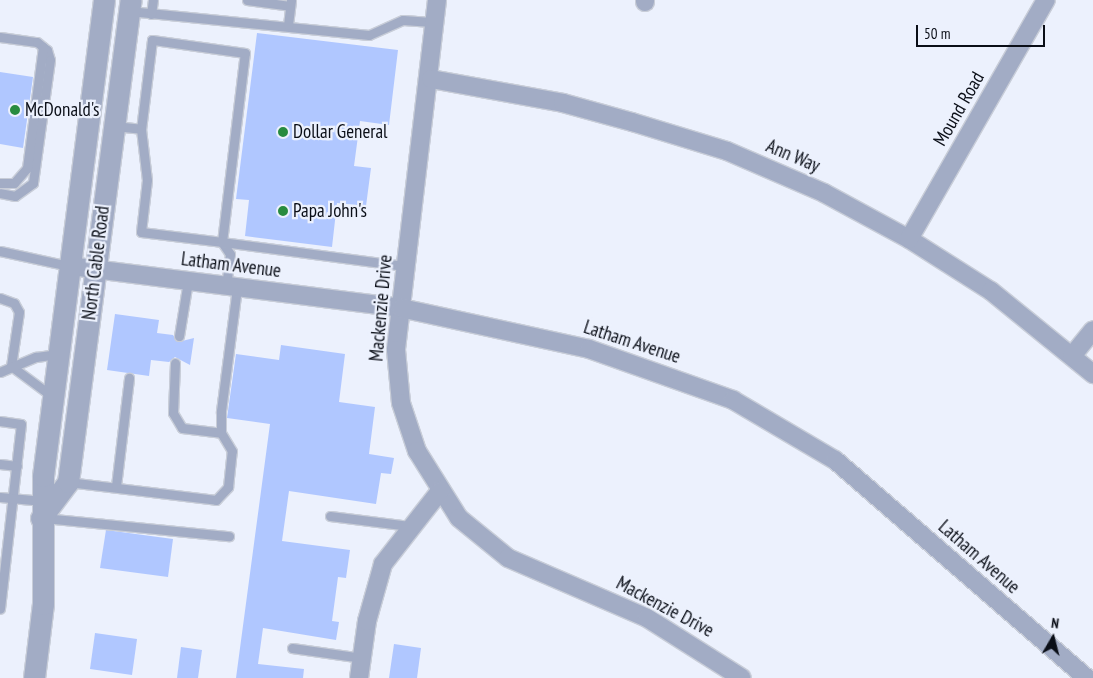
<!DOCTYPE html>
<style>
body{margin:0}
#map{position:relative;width:1093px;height:678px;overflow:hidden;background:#ecf1fd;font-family:"PT Sans Narrow",sans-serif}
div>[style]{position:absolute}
.building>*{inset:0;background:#b0c7ff}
.roads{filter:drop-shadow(1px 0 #c8cdd8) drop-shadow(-1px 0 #c8cdd8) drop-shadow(0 1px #c8cdd8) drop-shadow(0 -1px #c8cdd8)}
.service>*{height:9px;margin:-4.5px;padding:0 4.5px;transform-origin:4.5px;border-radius:4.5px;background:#a2acc5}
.minor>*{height:18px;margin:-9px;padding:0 9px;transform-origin:9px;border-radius:9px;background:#a2acc5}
.tertiary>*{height:21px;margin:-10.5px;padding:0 10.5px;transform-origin:10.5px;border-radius:10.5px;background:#a2acc5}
.dots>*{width:14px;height:14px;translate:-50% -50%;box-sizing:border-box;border:2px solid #ecf1fd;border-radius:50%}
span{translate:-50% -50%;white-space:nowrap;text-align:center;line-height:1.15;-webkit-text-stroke:4.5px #ecf1fd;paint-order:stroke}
.street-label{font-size:19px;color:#0a0e17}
.poi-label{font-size:19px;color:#0a0e17}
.left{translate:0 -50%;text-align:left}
.north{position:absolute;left:1028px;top:613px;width:50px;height:50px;-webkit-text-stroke:4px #ecf1fd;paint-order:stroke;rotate:8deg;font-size:14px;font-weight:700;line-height:20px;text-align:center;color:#0a0e17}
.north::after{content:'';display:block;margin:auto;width:18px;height:22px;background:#0a0e17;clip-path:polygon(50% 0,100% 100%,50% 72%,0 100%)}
.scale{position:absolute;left:916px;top:25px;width:129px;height:22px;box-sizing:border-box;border:2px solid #0a0e17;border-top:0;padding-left:6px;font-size:15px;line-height:18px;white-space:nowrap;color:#0a0e17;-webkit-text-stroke:4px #ecf1fd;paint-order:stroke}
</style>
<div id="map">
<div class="building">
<i style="clip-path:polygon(257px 33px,398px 50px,389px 125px,360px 121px,354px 166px,371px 168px,366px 206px,337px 203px,332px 247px,245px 236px,249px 200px,236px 199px)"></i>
<i style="clip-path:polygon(0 72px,33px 77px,23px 148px,0 144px)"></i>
<i style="clip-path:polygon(115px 314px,159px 320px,157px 333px,173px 335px,178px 342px,194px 338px,190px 365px,175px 357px,169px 362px,151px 360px,149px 376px,107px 370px)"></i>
<i style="clip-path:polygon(281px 345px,345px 354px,339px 402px,375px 407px,369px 454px,394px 458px,391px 474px,381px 473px,376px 504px,289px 491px,282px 541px,350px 550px,346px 578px,338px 577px,332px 621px,339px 622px,336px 640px,263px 628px,258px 664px,304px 669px,303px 678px,236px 678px,270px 424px,227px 418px,236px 354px,279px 360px)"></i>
<i style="clip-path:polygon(106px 530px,173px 539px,168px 577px,100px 568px)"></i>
<i style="clip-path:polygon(95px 633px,137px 639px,132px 675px,90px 669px)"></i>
<i style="clip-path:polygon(394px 644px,421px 648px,417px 678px,389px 678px)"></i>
<i style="clip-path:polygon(181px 647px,202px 650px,198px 678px,177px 678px)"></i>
</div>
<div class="roads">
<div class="service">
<i style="left:247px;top:0;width:43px;rotate:7.9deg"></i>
<i style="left:129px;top:11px;width:241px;rotate:5.7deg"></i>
<i style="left:369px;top:35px;width:37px;rotate:-24deg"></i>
<i style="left:403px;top:20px;width:32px;rotate:4deg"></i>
<i style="left:151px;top:14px;width:14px;rotate:-82deg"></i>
<i style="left:288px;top:25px;width:25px;rotate:-83deg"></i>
<i style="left:0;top:37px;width:37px;rotate:8deg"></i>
<i style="left:37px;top:42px;width:13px;rotate:39deg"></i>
<i style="left:47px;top:50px;width:10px;rotate:73deg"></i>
<i style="left:50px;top:60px;width:124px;rotate:97.9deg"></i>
<i style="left:33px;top:183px;width:22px;rotate:144deg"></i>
<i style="left:15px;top:196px;width:15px;rotate:-169deg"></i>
<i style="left:114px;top:126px;width:27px;rotate:6deg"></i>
<i style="left:0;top:183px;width:14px"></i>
<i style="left:14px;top:183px;width:20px;rotate:-49deg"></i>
<i style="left:27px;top:168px;width:122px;rotate:-82.5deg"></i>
<i style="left:0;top:251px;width:71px;rotate:12.3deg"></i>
<i style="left:226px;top:287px;width:33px;rotate:-83deg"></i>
<i style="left:230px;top:254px;width:14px;rotate:-124deg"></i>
<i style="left:222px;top:242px;width:190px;rotate:-83.1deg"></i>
<i style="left:245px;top:53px;width:94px;rotate:-172deg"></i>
<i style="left:152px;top:40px;width:90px;rotate:97deg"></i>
<i style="left:141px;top:129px;width:51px;rotate:83.3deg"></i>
<i style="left:147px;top:180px;width:52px;rotate:96.6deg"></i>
<i style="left:141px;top:232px;width:82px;rotate:7deg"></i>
<i style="left:222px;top:242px;width:185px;rotate:7.5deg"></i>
<i style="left:0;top:298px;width:15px;rotate:20deg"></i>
<i style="left:14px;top:303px;width:10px;rotate:61deg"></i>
<i style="left:19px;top:312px;width:55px;rotate:98.4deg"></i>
<i style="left:179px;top:336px;width:56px;rotate:-80.7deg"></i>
<i style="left:175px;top:363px;width:50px;rotate:92.3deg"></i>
<i style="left:173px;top:413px;width:17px;rotate:59deg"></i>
<i style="left:182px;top:428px;width:39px;rotate:7deg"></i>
<i style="left:11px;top:366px;width:52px;rotate:36.4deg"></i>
<i style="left:0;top:372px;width:39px;rotate:-23deg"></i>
<i style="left:36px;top:357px;width:22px;rotate:-8deg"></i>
<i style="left:0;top:421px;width:21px;rotate:8deg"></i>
<i style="left:21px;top:424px;width:186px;rotate:96.5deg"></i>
<i style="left:0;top:464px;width:17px;rotate:7deg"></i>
<i style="left:68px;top:482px;width:149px;rotate:6.9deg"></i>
<i style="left:216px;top:500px;width:18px;rotate:-47deg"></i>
<i style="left:228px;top:487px;width:36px;rotate:-84deg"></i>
<i style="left:232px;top:451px;width:21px;rotate:-121deg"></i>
<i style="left:221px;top:433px;width:22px;rotate:-90deg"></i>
<i style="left:221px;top:411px;width:124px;rotate:-82.6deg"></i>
<i style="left:116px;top:486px;width:109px;rotate:-83.1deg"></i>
<i style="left:0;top:497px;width:43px;rotate:5.3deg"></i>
<i style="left:330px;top:516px;width:80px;rotate:7.2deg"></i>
<i style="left:44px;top:518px;width:186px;rotate:5.6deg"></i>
<i style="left:292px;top:648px;width:71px;rotate:8.1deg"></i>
</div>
<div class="minor">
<i style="left:437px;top:0;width:352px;rotate:96.7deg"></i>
<i style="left:396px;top:350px;width:53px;rotate:84.6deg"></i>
<i style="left:401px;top:403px;width:51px;rotate:71.6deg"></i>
<i style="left:417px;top:451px;width:79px;rotate:57.9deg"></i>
<i style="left:459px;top:518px;width:63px;rotate:39.2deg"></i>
<i style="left:508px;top:558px;width:151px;rotate:23.3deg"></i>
<i style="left:647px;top:618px;width:112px;rotate:32.3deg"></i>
<i style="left:645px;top:2px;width:2px;rotate:-90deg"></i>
<i style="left:431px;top:79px;width:134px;rotate:10.3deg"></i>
<i style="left:563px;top:103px;width:72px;rotate:15.4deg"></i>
<i style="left:632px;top:122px;width:99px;rotate:17deg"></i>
<i style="left:727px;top:151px;width:106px;rotate:23.4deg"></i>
<i style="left:824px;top:193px;width:97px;rotate:28.4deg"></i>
<i style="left:909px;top:239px;width:97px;rotate:32.4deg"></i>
<i style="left:991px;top:291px;width:132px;rotate:39.1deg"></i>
<i style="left:909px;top:239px;width:275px;rotate:-60.2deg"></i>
<i style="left:70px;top:266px;width:334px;rotate:7.2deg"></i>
<i style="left:401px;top:308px;width:192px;rotate:12.3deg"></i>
<i style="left:589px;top:349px;width:153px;rotate:19.5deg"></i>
<i style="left:733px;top:400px;width:118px;rotate:30.5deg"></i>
<i style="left:835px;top:460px;width:333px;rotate:40.9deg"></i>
<i style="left:1072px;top:356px;width:33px;rotate:-51deg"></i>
<i style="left:359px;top:678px;width:58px;rotate:-82deg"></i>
<i style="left:367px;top:621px;width:59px;rotate:-74.3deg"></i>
<i style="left:383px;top:564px;width:93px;rotate:-52deg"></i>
</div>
<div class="tertiary">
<i style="left:41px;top:518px;width:45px;rotate:-53.1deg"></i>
<i style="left:68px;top:482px;width:486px;rotate:-82.6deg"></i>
<i style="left:34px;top:678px;width:75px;rotate:-83.1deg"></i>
<i style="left:43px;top:604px;width:128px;rotate:-90deg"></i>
<i style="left:43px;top:476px;width:480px;rotate:-82.7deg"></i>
</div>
</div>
<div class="dots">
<i style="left:15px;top:110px;background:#288b3f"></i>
<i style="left:283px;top:132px;background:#288b3f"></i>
<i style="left:283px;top:211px;background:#288b3f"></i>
</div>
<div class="street-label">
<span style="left:959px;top:109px;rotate:-60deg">Mound Road</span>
<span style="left:793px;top:156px;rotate:23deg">Ann Way</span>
<span style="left:96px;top:263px;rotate:-83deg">North Cable Road</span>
<span style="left:231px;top:265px;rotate:7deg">Latham Avenue</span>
<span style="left:381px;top:308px;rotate:-85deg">Mackenzie Drive</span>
<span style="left:632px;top:342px;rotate:18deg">Latham Avenue</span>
<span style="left:979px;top:557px;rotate:41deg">Latham Avenue</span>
<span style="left:665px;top:607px;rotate:28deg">Mackenzie Drive</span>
</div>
<div class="poi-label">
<span class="left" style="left:25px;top:110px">McDonald's</span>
<span class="left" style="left:293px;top:132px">Dollar General</span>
<span class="left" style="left:293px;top:211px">Papa John's</span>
</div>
<div class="north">N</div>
<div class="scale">50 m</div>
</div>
